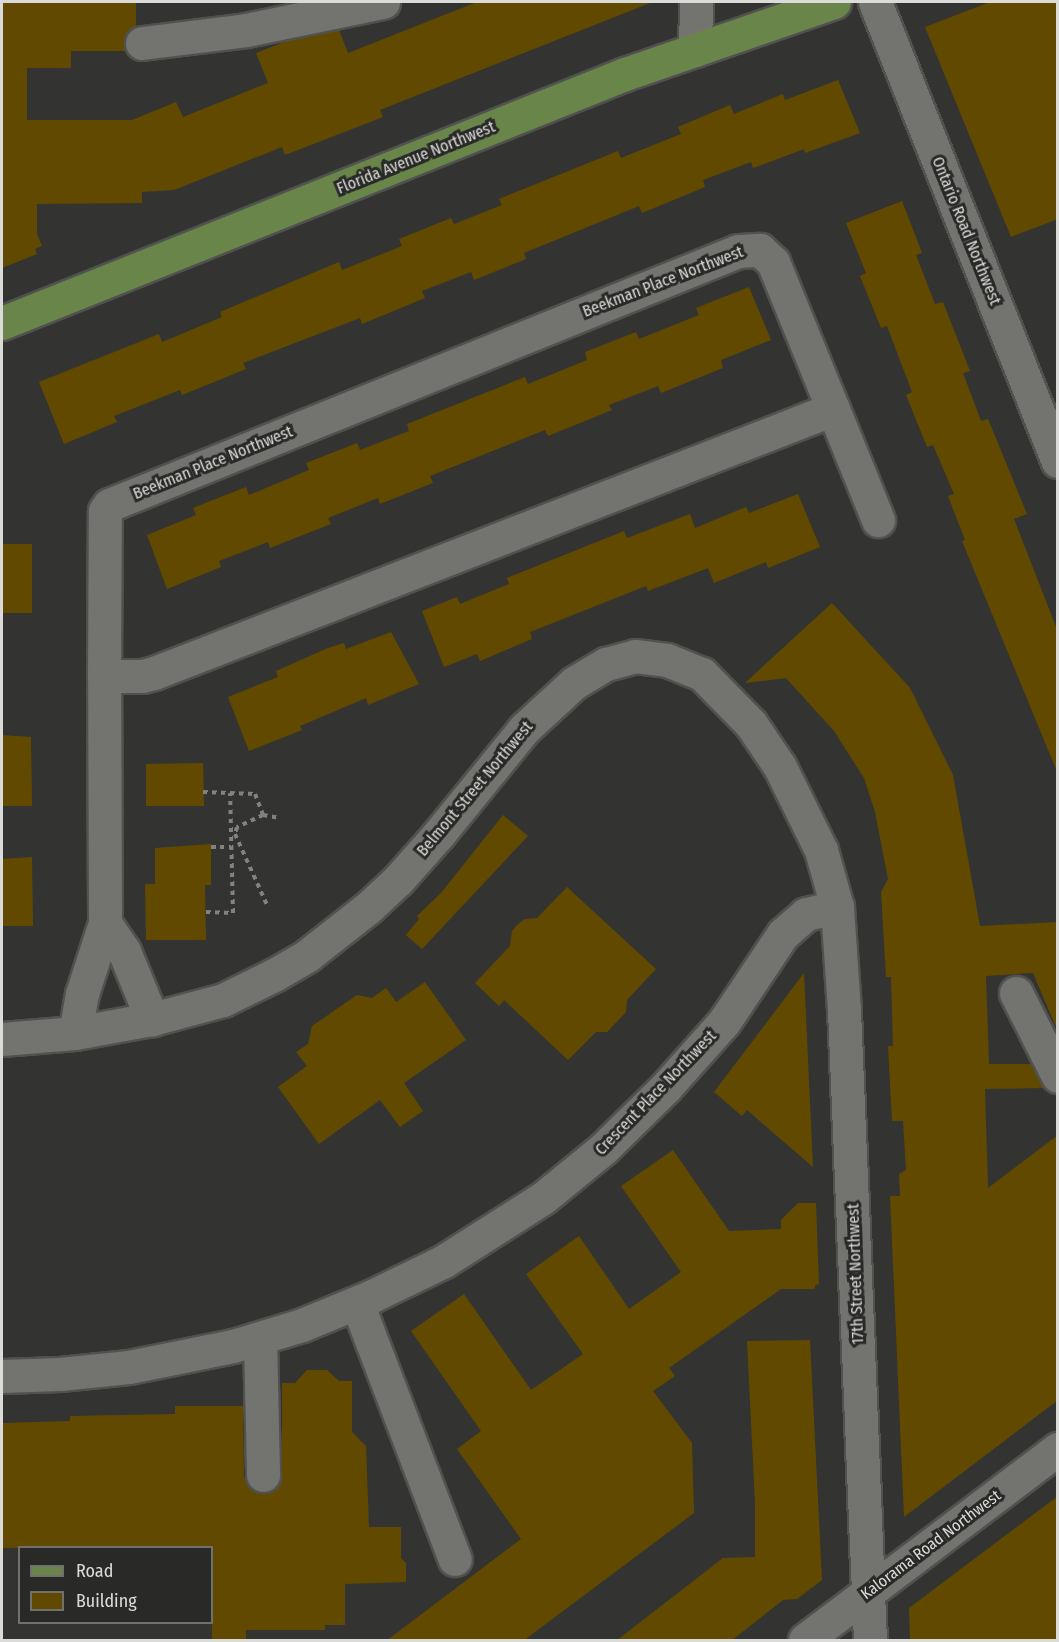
<!DOCTYPE html>
<style>
body{margin:0}
#map{position:relative;width:1059px;height:1642px;overflow:hidden;background:#333431;font-family:"Fira Sans Condensed",sans-serif}
div>[style]{position:absolute}
.building>*{inset:0;background:#614a00}
.path>*{height:4px;margin-top:-2px;transform-origin:0;background:repeating-linear-gradient(90deg,#828280 0 4.5px,transparent 0 9px)}
.roads{filter:drop-shadow(2px 0 #51514f) drop-shadow(-2px 0 #51514f) drop-shadow(0 2px #51514f) drop-shadow(0 -2px #51514f)}
.minor>*{height:33px;margin:-16.5px;padding:0 16.5px;transform-origin:16.5px;border-radius:16.5px;background:#737370}
.major>*{height:33px;margin:-16.5px;padding:0 16.5px;transform-origin:16.5px;border-radius:16.5px;background:#69854a}
span{translate:-50% -50%;white-space:nowrap;text-align:center;line-height:1.15;-webkit-text-stroke:6px #292a27;paint-order:stroke}
.street-label{font-size:16px;color:#dbdbd9}
.frame{position:absolute;inset:0;border:3px solid #dbdbd9;pointer-events:none}
.legend{position:absolute;left:18px;top:1546px;width:195px;height:78px;box-sizing:border-box;background:#292a27;border:2px solid #70716e;margin:0;padding:8px 10px;list-style:none;font-size:18px;color:#dbdbd9}
.legend li{display:flex;align-items:center;gap:12px;height:30px}
.legend b{width:30px;border:2px solid #70716e}
</style>
<div id="map">
<div class="building">
<i style="clip-path:polygon(2px 2px,136px 2px,136px 26px,125px 35px,126px 51px,71px 51px,71px 68px,27px 68px,27px 120px,132px 120px,176px 102px,183px 117px,268px 83px,256px 53px,289px 40px,339px 30px,348px 53px,477px 2px,650px 3px,380px 110px,383px 117px,285px 155px,282px 147px,174px 190px,142px 192px,142px 203px,37px 204px,37px 234px,42px 246px,35px 249px,37px 254px,2px 268px)"></i>
<i style="clip-path:polygon(990px 2px,1058px 2px,1058px 219px,1011px 237px,925px 27px)"></i>
<i style="clip-path:polygon(838px 80px,860px 133px,805px 153px,804px 149px,753px 168px,751px 162px,703px 180px,705px 187px,642px 213px,639px 206px,524px 253px,526px 259px,474px 280px,471px 272px,422px 291px,425px 298px,362px 324px,360px 318px,243px 363px,246px 369px,182px 395px,180px 390px,114px 416px,117px 422px,64px 444px,39px 382px,159px 334px,162px 342px,222px 317px,220px 312px,339px 262px,342px 270px,402px 246px,399px 239px,451px 218px,454px 224px,502px 205px,499px 199px,618px 151px,621px 158px,681px 134px,678px 127px,730px 105px,734px 114px,783px 94px,785px 100px)"></i>
<i style="clip-path:polygon(902px 201px,922px 253px,916px 255px,935px 304px,943px 302px,970px 371px,963px 373px,981px 421px,988px 419px,1027px 514px,1014px 519px,1058px 632px,1058px 774px,962px 541px,965px 540px,948px 496px,954px 494px,933px 445px,927px 447px,906px 395px,912px 392px,887px 326px,881px 328px,860px 276px,866px 273px,846px 223px)"></i>
<i style="clip-path:polygon(749px 287px,771px 340px,721px 360px,723px 368px,661px 393px,658px 386px,609px 405px,612px 410px,548px 436px,545px 430px,430px 476px,433px 483px,380px 504px,378px 498px,328px 518px,331px 524px,270px 548px,268px 542px,219px 561px,221px 567px,167px 589px,147px 535px,196px 515px,193px 508px,246px 487px,249px 495px,309px 470px,306px 463px,357px 443px,360px 450px,409px 431px,407px 424px,525px 377px,528px 384px,587px 360px,585px 352px,636px 332px,639px 339px,699px 315px,696px 308px)"></i>
<i style="clip-path:polygon(798px 494px,820px 547px,768px 568px,766px 562px,714px 583px,708px 568px,648px 591px,646px 586px,530px 632px,532px 639px,480px 661px,477px 654px,444px 667px,422px 611px,457px 597px,460px 604px,509px 584px,507px 578px,624px 531px,627px 538px,690px 514px,695px 528px,746px 507px,749px 513px)"></i>
<i style="clip-path:polygon(2px 544px,32px 544px,32px 613px,2px 613px)"></i>
<i style="clip-path:polygon(832px 603px,910px 688px,953px 775px,980px 926px,1058px 922px,1058px 1032px,1033px 973px,986px 976px,989px 1064px,1031px 1064px,1044px 1088px,985px 1089px,988px 1188px,1058px 1135px,1058px 1400px,904px 1517px,890px 1196px,900px 1196px,899px 1174px,906px 1170px,903px 1121px,892px 1121px,888px 1046px,893px 1046px,891px 977px,886px 977px,881px 892px,888px 879px,875px 812px,864px 778px,834px 731px,786px 678px,745px 683px)"></i>
<i style="clip-path:polygon(391px 632px,419px 684px,368px 705px,366px 698px,300px 726px,302px 730px,249px 751px,228px 697px,278px 677px,276px 671px,328px 648px,344px 643px,346px 649px)"></i>
<i style="clip-path:polygon(2px 735px,31px 737px,32px 806px,2px 806px)"></i>
<i style="clip-path:polygon(203px 763px,204px 806px,146px 806px,146px 764px)"></i>
<i style="clip-path:polygon(503px 815px,528px 836px,422px 949px,406px 935px,419px 919px,417px 916px,441px 893px)"></i>
<i style="clip-path:polygon(211px 844px,211px 885px,205px 885px,206px 940px,146px 940px,145px 884px,155px 884px,155px 848px)"></i>
<i style="clip-path:polygon(32px 857px,33px 926px,2px 926px,2px 859px)"></i>
<i style="clip-path:polygon(567px 887px,656px 969px,627px 1000px,626px 1012px,607px 1032px,596px 1032px,568px 1060px,504px 1000px,499px 1006px,475px 983px,510px 946px,512px 931px,517px 925px,525px 919px,537px 918px)"></i>
<i style="clip-path:polygon(804px 973px,813px 1167px,747px 1110px,742px 1116px,714px 1092px)"></i>
<i style="clip-path:polygon(425px 982px,466px 1040px,404px 1083px,423px 1111px,400px 1127px,380px 1100px,319px 1144px,278px 1087px,307px 1066px,296px 1052px,308px 1044px,312px 1026px,357px 995px,372px 998px,386px 988px,396px 1002px)"></i>
<i style="clip-path:polygon(673px 1150px,729px 1231px,781px 1229px,781px 1220px,798px 1203px,816px 1203px,819px 1284px,815px 1285px,815px 1289px,781px 1289px,669px 1368px,675px 1376px,653px 1391px,692px 1443px,694px 1513px,523px 1641px,386px 1641px,521px 1539px,457px 1449px,481px 1431px,411px 1331px,464px 1294px,531px 1390px,583px 1354px,526px 1274px,579px 1236px,629px 1309px,681px 1272px,621px 1186px)"></i>
<i style="clip-path:polygon(810px 1340px,822px 1580px,797px 1599px,783px 1600px,731px 1641px,616px 1641px,723px 1558px,755px 1557px,755px 1503px,747px 1341px)"></i>
<i style="clip-path:polygon(307px 1370px,327px 1370px,339px 1381px,352px 1381px,352px 1432px,366px 1446px,369px 1527px,401px 1527px,401px 1558px,406px 1563px,406px 1582px,345px 1584px,345px 1625px,325px 1625px,325px 1630px,246px 1630px,246px 1641px,212px 1641px,212px 1548px,2px 1548px,2px 1423px,70px 1421px,70px 1416px,175px 1414px,175px 1406px,243px 1406px,244px 1476px,247px 1485px,254px 1491px,264px 1494px,273px 1491px,280px 1483px,282px 1475px,282px 1383px,295px 1383px)"></i>
<i style="clip-path:polygon(1058px 1496px,1058px 1641px,910px 1641px,909px 1608px)"></i>
</div>
<div class="path">
<i style="left:203px;top:792px;width:52px;rotate:2.2deg"></i>
<i style="left:255px;top:794px;width:22px;rotate:69deg"></i>
<i style="left:263px;top:815px;width:29px;rotate:155deg"></i>
<i style="left:237px;top:827px;width:7px;rotate:106deg"></i>
<i style="left:235px;top:834px;width:78px;rotate:65.7deg"></i>
<i style="left:263px;top:815px;width:17px;rotate:10deg"></i>
<i style="left:211px;top:847px;width:20px"></i>
<i style="left:206px;top:912px;width:27px;rotate:2deg"></i>
<i style="left:233px;top:913px;width:120px;rotate:-91.4deg"></i>
</div>
<div class="roads">
<div class="minor">
<i style="left:875px;top:2px;width:494px;rotate:68.3deg"></i>
<i style="left:142px;top:43px;width:105px;rotate:-7.1deg"></i>
<i style="left:246px;top:30px;width:140px;rotate:-11.6deg"></i>
<i style="left:695px;top:50px;width:48px;rotate:-88.8deg"></i>
<i style="left:833px;top:409px;width:120px;rotate:67.9deg"></i>
<i style="left:105px;top:923px;width:34px;rotate:56deg"></i>
<i style="left:124px;top:951px;width:74px;rotate:67.6deg"></i>
<i style="left:1016px;top:993px;width:93px;rotate:63.2deg"></i>
<i style="left:75px;top:1033px;width:40px;rotate:-80deg"></i>
<i style="left:82px;top:994px;width:75px;rotate:-72.1deg"></i>
<i style="left:105px;top:923px;width:247px;rotate:-90.2deg"></i>
<i style="left:104px;top:676px;width:165px;rotate:-89.7deg"></i>
<i style="left:105px;top:511px;width:7px;rotate:-56deg"></i>
<i style="left:109px;top:505px;width:678px;rotate:-21.99deg"></i>
<i style="left:738px;top:251px;width:22px;rotate:-3deg"></i>
<i style="left:760px;top:250px;width:18px;rotate:43deg"></i>
<i style="left:773px;top:262px;width:159px;rotate:67.8deg"></i>
<i style="left:833px;top:409px;width:729px;rotate:158.75deg"></i>
<i style="left:154px;top:673px;width:12px;rotate:166deg"></i>
<i style="left:142px;top:676px;width:38px;rotate:180deg"></i>
<i style="left:2px;top:1039px;width:73px;rotate:-4.7deg"></i>
<i style="left:75px;top:1033px;width:78px;rotate:-10.3deg"></i>
<i style="left:152px;top:1019px;width:73px;rotate:-15deg"></i>
<i style="left:223px;top:1000px;width:57px;rotate:-26.1deg"></i>
<i style="left:274px;top:975px;width:39px;rotate:-30deg"></i>
<i style="left:308px;top:955px;width:78px;rotate:-38.2deg"></i>
<i style="left:369px;top:907px;width:40px;rotate:-43deg"></i>
<i style="left:398px;top:880px;width:60px;rotate:-48.4deg"></i>
<i style="left:438px;top:835px;width:136px;rotate:-50.9deg"></i>
<i style="left:524px;top:729px;width:68px;rotate:-42.6deg"></i>
<i style="left:574px;top:683px;width:37px;rotate:-31deg"></i>
<i style="left:606px;top:664px;width:30px;rotate:-15deg"></i>
<i style="left:635px;top:656px;width:32px;rotate:7deg"></i>
<i style="left:667px;top:660px;width:38px;rotate:22deg"></i>
<i style="left:702px;top:674px;width:70px;rotate:45.6deg"></i>
<i style="left:751px;top:724px;width:52px;rotate:56deg"></i>
<i style="left:780px;top:767px;width:93px;rotate:63.7deg"></i>
<i style="left:821px;top:850px;width:59px;rotate:74.3deg"></i>
<i style="left:837px;top:907px;width:103px;rotate:86.1deg"></i>
<i style="left:844px;top:1010px;width:631px;rotate:87.64deg"></i>
<i style="left:357px;top:1303px;width:274px;rotate:69.1deg"></i>
<i style="left:260px;top:1339px;width:136px;rotate:88.7deg"></i>
<i style="left:2px;top:1376px;width:58px;rotate:-2deg"></i>
<i style="left:60px;top:1374px;width:69px;rotate:-5.8deg"></i>
<i style="left:129px;top:1367px;width:106px;rotate:-11.4deg"></i>
<i style="left:233px;top:1346px;width:72px;rotate:-16.9deg"></i>
<i style="left:302px;top:1325px;width:76px;rotate:-22.5deg"></i>
<i style="left:372px;top:1296px;width:80px;rotate:-25.9deg"></i>
<i style="left:444px;top:1261px;width:117px;rotate:-32.5deg"></i>
<i style="left:543px;top:1198px;width:79px;rotate:-39.3deg"></i>
<i style="left:604px;top:1148px;width:87px;rotate:-44.5deg"></i>
<i style="left:666px;top:1087px;width:87px;rotate:-48.3deg"></i>
<i style="left:724px;top:1022px;width:106px;rotate:-56.2deg"></i>
<i style="left:783px;top:934px;width:30px;rotate:-41deg"></i>
<i style="left:806px;top:914px;width:32px;rotate:-13deg"></i>
<i style="left:805px;top:1640px;width:317px;rotate:-37.1deg"></i>
</div>
<div class="major">
<i style="left:2px;top:323px;width:671px;rotate:-21.79deg"></i>
<i style="left:625px;top:74px;width:221px;rotate:-19deg"></i>
</div>
</div>
<div class="street-label">
<span style="left:416px;top:158px;rotate:-22deg">Florida Avenue Northwest</span>
<span style="left:966px;top:231px;rotate:68deg">Ontario Road Northwest</span>
<span style="left:663px;top:282px;rotate:-21deg">Beekman Place Northwest</span>
<span style="left:213px;top:463px;rotate:-22deg">Beekman Place Northwest</span>
<span style="left:475px;top:789px;rotate:-50deg">Belmont Street Northwest</span>
<span style="left:656px;top:1093px;rotate:-46deg">Crescent Place Northwest</span>
<span style="left:856px;top:1274px;rotate:-92deg">17th Street Northwest</span>
<span style="left:931px;top:1545px;rotate:-37deg">Kalorama Road Northwest</span>
</div>
<div class="frame"></div>
<ul class="legend">
<li><b style="height:8px;background:#69854a"></b>Road</li>
<li><b style="height:16px;background:#614a00"></b>Building</li>
</ul>
</div>
